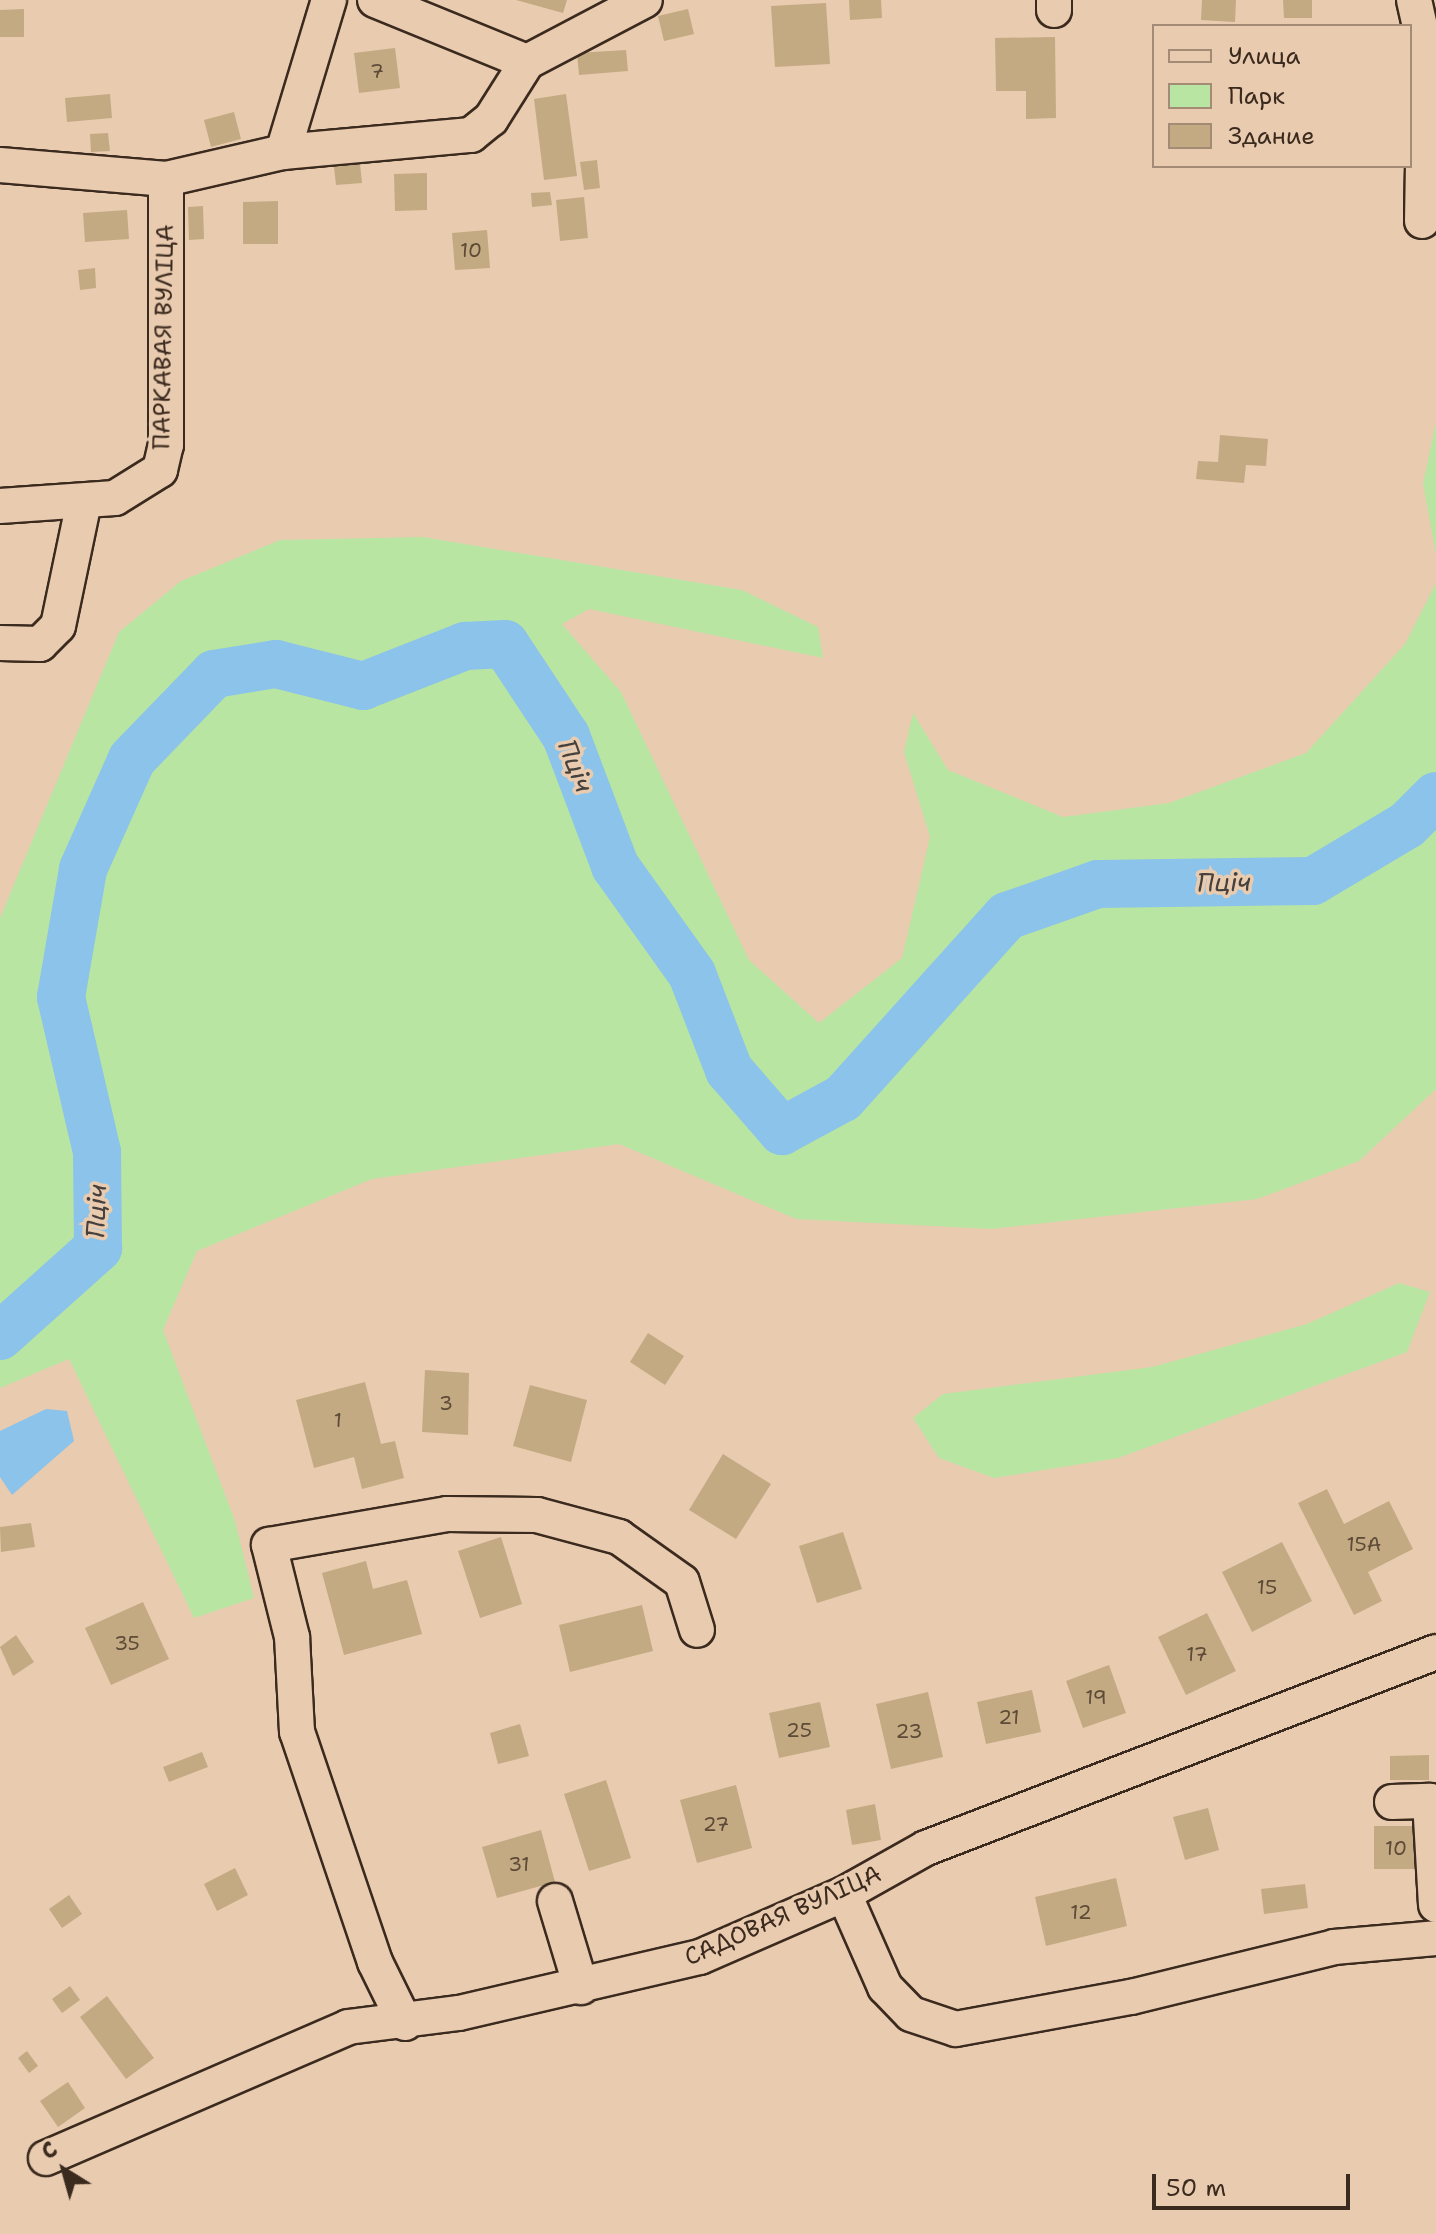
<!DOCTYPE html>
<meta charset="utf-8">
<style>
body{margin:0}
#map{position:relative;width:1436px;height:2234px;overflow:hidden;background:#e9cbb0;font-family:"Shantell Sans",sans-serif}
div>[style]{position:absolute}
.green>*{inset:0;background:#b9e5a2}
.water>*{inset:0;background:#8bc3ea}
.river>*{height:48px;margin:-24px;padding:0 24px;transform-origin:24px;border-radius:24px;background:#8bc3ea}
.building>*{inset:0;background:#c3aa82}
.roads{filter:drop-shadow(2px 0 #3b2a1e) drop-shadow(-2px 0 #3b2a1e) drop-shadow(0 2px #3b2a1e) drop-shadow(0 -2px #3b2a1e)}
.minor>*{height:34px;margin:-17px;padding:0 17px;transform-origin:17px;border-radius:17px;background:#e9cbb0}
span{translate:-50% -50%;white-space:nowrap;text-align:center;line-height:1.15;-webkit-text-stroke:7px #e9cbb0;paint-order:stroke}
.number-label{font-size:20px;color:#5d4a37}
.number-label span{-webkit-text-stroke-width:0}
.street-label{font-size:24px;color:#3b2a1e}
.water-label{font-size:26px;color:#47413d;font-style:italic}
.legend{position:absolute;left:1152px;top:24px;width:260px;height:144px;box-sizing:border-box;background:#e9cbb0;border:2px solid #a38b76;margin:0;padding:10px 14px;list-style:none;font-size:24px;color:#3b2a1e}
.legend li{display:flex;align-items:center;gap:16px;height:40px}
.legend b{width:40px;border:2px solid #a38b76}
.north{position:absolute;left:24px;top:2130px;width:80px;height:80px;-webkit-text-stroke:6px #e9cbb0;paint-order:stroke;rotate:323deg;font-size:22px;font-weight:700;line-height:32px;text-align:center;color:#3b2a1e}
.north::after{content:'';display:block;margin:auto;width:28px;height:36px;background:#3b2a1e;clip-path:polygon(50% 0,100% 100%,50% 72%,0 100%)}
.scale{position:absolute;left:1152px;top:2174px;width:198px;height:36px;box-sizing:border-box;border:4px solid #3b2a1e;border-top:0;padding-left:10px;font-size:24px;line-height:28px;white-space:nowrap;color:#3b2a1e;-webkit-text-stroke:6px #e9cbb0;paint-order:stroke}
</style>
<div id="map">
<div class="green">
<i style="clip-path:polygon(1436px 422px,1436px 554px,1423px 484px)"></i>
<i style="clip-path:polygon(423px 537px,742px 590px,818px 627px,823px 658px,589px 609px,562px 624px,621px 692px,749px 960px,819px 1023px,902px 958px,930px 837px,904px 752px,913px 713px,948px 770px,1063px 817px,1169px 803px,1306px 753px,1405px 644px,1436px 583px,1436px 1089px,1359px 1161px,1257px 1199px,992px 1229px,796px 1219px,619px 1144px,372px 1179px,197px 1251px,163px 1330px,235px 1521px,254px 1598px,194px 1618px,69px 1359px,0 1388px,0 918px,119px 632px,181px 581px,280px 540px)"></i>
<i style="clip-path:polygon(1399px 1283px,1430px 1292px,1407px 1352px,1118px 1458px,994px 1478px,939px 1458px,913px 1418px,943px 1394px,1152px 1367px,1307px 1324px)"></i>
</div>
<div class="water">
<i style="clip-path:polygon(46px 1409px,67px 1411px,74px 1441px,12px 1495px,0 1477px,0 1431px)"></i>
</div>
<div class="river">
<i style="left:0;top:1336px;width:132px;rotate:-41.9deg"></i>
<i style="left:98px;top:1248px;width:96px;rotate:-90.6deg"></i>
<i style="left:97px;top:1152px;width:159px;rotate:-103.1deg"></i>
<i style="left:61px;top:997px;width:130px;rotate:-80.2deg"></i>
<i style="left:83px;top:869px;width:120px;rotate:-66deg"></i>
<i style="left:132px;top:759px;width:118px;rotate:-46deg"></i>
<i style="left:214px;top:674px;width:63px;rotate:-9.2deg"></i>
<i style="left:276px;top:664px;width:90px;rotate:14.2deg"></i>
<i style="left:363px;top:686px;width:110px;rotate:-21.4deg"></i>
<i style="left:465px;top:646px;width:40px;rotate:-2.9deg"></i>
<i style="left:505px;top:644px;width:110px;rotate:56.5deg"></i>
<i style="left:566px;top:736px;width:139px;rotate:69.3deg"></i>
<i style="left:615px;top:866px;width:133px;rotate:54.5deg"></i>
<i style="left:692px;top:974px;width:103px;rotate:68.9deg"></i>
<i style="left:729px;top:1070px;width:81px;rotate:49deg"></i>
<i style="left:782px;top:1131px;width:69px;rotate:-28.4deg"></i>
<i style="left:843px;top:1098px;width:245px;rotate:-48deg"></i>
<i style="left:1007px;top:916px;width:96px;rotate:-19.4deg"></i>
<i style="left:1098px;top:884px;width:215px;rotate:-0.8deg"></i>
<i style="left:1313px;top:881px;width:109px;rotate:-30.8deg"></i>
<i style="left:1407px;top:825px;width:41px;rotate:-45deg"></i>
</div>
<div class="building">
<i style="clip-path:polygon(516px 0,567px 0,563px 13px)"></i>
<i style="clip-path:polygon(849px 0,881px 0,882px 18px,850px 20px)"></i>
<i style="clip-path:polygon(1202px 0,1236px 0,1235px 22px,1201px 20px)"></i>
<i style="clip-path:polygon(1283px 0,1312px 0,1312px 18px,1284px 18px)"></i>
<i style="clip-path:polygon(826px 3px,830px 64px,775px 67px,771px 6px)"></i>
<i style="clip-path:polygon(24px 9px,24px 37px,0 37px,0 10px)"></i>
<i style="clip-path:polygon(688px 9px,694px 34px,664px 41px,658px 16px)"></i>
<i style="clip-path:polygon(1055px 37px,1056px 118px,1026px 119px,1026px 91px,996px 91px,995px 38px)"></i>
<i style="clip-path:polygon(395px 48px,400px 88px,359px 93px,354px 53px)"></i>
<i style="clip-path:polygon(626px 50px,628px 71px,579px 75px,577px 53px)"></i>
<i style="clip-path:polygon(110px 94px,112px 118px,67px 122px,65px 98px)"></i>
<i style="clip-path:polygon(566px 94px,577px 176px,544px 180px,534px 99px)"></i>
<i style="clip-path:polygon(234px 112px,241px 139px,211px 147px,204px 120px)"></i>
<i style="clip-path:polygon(108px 133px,110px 151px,91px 152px,90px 134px)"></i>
<i style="clip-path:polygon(597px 160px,600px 188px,584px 190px,580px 162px)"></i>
<i style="clip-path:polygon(360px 164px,362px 183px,336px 185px,334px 167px)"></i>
<i style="clip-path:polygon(427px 173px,427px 210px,395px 211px,394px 174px)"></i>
<i style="clip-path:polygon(550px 192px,552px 205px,532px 207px,531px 193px)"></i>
<i style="clip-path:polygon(584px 197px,588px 238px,560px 241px,556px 200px)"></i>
<i style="clip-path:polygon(278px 201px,278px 244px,243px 244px,243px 202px)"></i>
<i style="clip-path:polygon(203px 206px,204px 239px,189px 240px,188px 207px)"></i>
<i style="clip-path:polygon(127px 210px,129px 239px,85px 242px,83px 213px)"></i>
<i style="clip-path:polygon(487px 230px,490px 268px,455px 270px,452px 233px)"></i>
<i style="clip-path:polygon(95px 268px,96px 288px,80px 290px,78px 270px)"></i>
<i style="clip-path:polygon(1220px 435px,1268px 439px,1266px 466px,1246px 465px,1244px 483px,1196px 479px,1198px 461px,1218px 462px)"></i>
<i style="clip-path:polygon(648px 1333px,684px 1356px,665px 1385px,630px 1362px)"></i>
<i style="clip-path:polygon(425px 1370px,469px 1373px,468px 1435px,422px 1432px)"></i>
<i style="clip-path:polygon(365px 1382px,381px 1444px,395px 1441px,404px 1478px,362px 1489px,354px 1457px,314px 1468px,296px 1400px)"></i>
<i style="clip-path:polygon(530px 1385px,587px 1400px,571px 1462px,513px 1446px)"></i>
<i style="clip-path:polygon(723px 1454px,771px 1484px,736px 1539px,689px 1510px)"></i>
<i style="clip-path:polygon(1327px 1489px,1344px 1524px,1389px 1501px,1413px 1549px,1368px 1572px,1382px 1601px,1354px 1615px,1298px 1503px)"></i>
<i style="clip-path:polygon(31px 1523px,35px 1547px,1px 1552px,0 1527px)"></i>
<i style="clip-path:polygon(843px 1532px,862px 1589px,817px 1603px,799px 1546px)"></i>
<i style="clip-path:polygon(501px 1537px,522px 1604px,480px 1618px,458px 1551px)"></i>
<i style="clip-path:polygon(1282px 1542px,1312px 1601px,1252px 1632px,1222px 1572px)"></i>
<i style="clip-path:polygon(366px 1561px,373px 1589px,407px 1580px,422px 1634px,344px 1655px,322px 1573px)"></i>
<i style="clip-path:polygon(143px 1602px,169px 1659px,111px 1685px,85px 1628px)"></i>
<i style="clip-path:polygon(642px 1605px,653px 1651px,570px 1672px,559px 1625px)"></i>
<i style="clip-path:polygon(1207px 1613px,1236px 1671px,1186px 1695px,1158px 1637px)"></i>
<i style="clip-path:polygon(16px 1635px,34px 1662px,13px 1676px,0 1647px)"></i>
<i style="clip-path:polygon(1109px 1665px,1126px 1713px,1083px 1728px,1066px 1681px)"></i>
<i style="clip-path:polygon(1032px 1690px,1041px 1732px,986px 1744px,977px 1702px)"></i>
<i style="clip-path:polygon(928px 1692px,943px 1757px,891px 1769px,876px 1704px)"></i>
<i style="clip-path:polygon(820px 1702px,830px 1747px,779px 1758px,769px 1713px)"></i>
<i style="clip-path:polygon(520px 1724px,529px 1756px,498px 1764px,490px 1733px)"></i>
<i style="clip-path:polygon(202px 1752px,208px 1767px,169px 1782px,163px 1767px)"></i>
<i style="clip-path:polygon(1429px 1755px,1429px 1780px,1390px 1780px,1390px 1756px)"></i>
<i style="clip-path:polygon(606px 1780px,631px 1858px,589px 1871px,564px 1794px)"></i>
<i style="clip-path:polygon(736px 1785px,752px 1848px,697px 1863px,680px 1800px)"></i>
<i style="clip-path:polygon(875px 1804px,881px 1840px,852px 1845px,846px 1810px)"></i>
<i style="clip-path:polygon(1208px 1808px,1219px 1850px,1185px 1860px,1173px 1817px)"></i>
<i style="clip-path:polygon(1374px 1826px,1418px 1826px,1418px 1869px,1374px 1869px)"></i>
<i style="clip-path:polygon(541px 1830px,555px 1882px,497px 1898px,482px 1847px)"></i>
<i style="clip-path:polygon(235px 1868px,248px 1895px,217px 1911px,204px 1884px)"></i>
<i style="clip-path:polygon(1116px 1878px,1127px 1926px,1046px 1946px,1035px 1897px)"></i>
<i style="clip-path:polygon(1305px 1884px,1308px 1908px,1264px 1914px,1261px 1889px)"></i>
<i style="clip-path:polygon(69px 1895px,82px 1914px,62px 1928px,49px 1909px)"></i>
<i style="clip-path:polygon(70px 1986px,80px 2000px,62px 2013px,52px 1999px)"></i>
<i style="clip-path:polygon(107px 1996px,154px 2058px,126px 2079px,80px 2017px)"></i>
<i style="clip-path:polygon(27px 2051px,38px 2066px,29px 2073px,18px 2058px)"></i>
<i style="clip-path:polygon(68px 2082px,85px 2108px,58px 2127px,40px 2101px)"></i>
</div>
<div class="roads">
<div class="minor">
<i style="left:375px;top:0;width:164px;rotate:22.2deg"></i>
<i style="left:527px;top:62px;width:133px;rotate:-27.7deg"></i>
<i style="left:1054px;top:0;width:10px;rotate:90deg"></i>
<i style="left:1414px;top:0;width:50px;rotate:77.3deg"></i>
<i style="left:1425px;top:49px;width:172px;rotate:91deg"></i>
<i style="left:283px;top:152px;width:189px;rotate:-5.2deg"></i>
<i style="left:471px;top:135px;width:26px;rotate:-39deg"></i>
<i style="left:491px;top:119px;width:67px;rotate:-57.7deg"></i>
<i style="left:0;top:165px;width:167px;rotate:4.8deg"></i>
<i style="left:166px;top:179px;width:120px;rotate:-13deg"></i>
<i style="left:283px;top:152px;width:159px;rotate:-73.2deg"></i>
<i style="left:0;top:506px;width:115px;rotate:-4deg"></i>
<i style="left:115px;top:498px;width:53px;rotate:-31.9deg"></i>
<i style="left:160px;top:470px;width:26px;rotate:-77deg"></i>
<i style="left:166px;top:445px;width:266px;rotate:-90deg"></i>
<i style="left:0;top:643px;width:40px;rotate:1.4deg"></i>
<i style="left:40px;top:644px;width:25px;rotate:-45deg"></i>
<i style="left:58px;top:626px;width:127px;rotate:-78.2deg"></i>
<i style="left:1392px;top:1802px;width:38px;rotate:-2deg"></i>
<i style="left:1430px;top:1801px;width:104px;rotate:86.7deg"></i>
<i style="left:844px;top:1894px;width:102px;rotate:66.2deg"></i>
<i style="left:885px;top:1987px;width:37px;rotate:46deg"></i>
<i style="left:911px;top:2014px;width:47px;rotate:18.4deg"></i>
<i style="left:956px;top:2029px;width:178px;rotate:-10.4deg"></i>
<i style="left:1131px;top:1997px;width:209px;rotate:-13.8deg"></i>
<i style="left:1334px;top:1947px;width:102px;rotate:-5deg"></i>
<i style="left:555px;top:1901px;width:90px;rotate:73.2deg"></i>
<i style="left:405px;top:2023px;width:68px;rotate:-116.2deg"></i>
<i style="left:375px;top:1962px;width:243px;rotate:-108.7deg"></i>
<i style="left:297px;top:1732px;width:95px;rotate:-93deg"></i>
<i style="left:292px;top:1637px;width:95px;rotate:-104deg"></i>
<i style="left:269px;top:1545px;width:181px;rotate:-9.9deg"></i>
<i style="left:447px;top:1514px;width:90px;rotate:0.6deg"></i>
<i style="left:537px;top:1515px;width:85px;rotate:15deg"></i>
<i style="left:619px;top:1537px;width:77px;rotate:35.5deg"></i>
<i style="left:682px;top:1582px;width:50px;rotate:72.6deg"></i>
<i style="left:46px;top:2158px;width:329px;rotate:-23.4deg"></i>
<i style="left:348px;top:2027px;width:112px;rotate:-7.2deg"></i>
<i style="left:459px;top:2013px;width:247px;rotate:-13.1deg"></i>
<i style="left:700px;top:1957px;width:157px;rotate:-23.6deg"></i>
<i style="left:844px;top:1894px;width:94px;rotate:-29.3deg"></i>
<i style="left:926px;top:1848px;width:546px;rotate:-21.02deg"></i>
</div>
</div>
<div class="number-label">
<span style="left:377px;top:71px">7</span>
<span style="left:471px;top:250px">10</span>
<span style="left:446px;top:1403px">3</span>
<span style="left:338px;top:1420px">1</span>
<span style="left:1364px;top:1544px">15А</span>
<span style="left:1267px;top:1587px">15</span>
<span style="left:127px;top:1643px">35</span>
<span style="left:1197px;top:1654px">17</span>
<span style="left:1096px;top:1697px">19</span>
<span style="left:1009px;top:1717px">21</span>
<span style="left:799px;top:1730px">25</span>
<span style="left:909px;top:1731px">23</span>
<span style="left:716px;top:1824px">27</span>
<span style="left:1396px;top:1848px">10</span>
<span style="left:519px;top:1864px">31</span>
<span style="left:1081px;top:1912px">12</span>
</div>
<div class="street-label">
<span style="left:164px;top:337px;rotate:-89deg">ПАРКАВАЯ ВУЛІЦА</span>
<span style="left:783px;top:1916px;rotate:-24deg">САДОВАЯ ВУЛІЦА</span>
</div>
<div class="water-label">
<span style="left:576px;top:766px;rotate:68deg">Пціч</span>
<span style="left:1224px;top:882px;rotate:-1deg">Пціч</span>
<span style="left:96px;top:1211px;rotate:-88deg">Пціч</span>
</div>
<ul class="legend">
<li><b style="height:10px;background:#e9cbb0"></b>Улица</li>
<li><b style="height:22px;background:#b9e5a2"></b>Парк</li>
<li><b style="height:22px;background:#c3aa82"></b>Здание</li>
</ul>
<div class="north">С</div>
<div class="scale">50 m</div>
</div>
